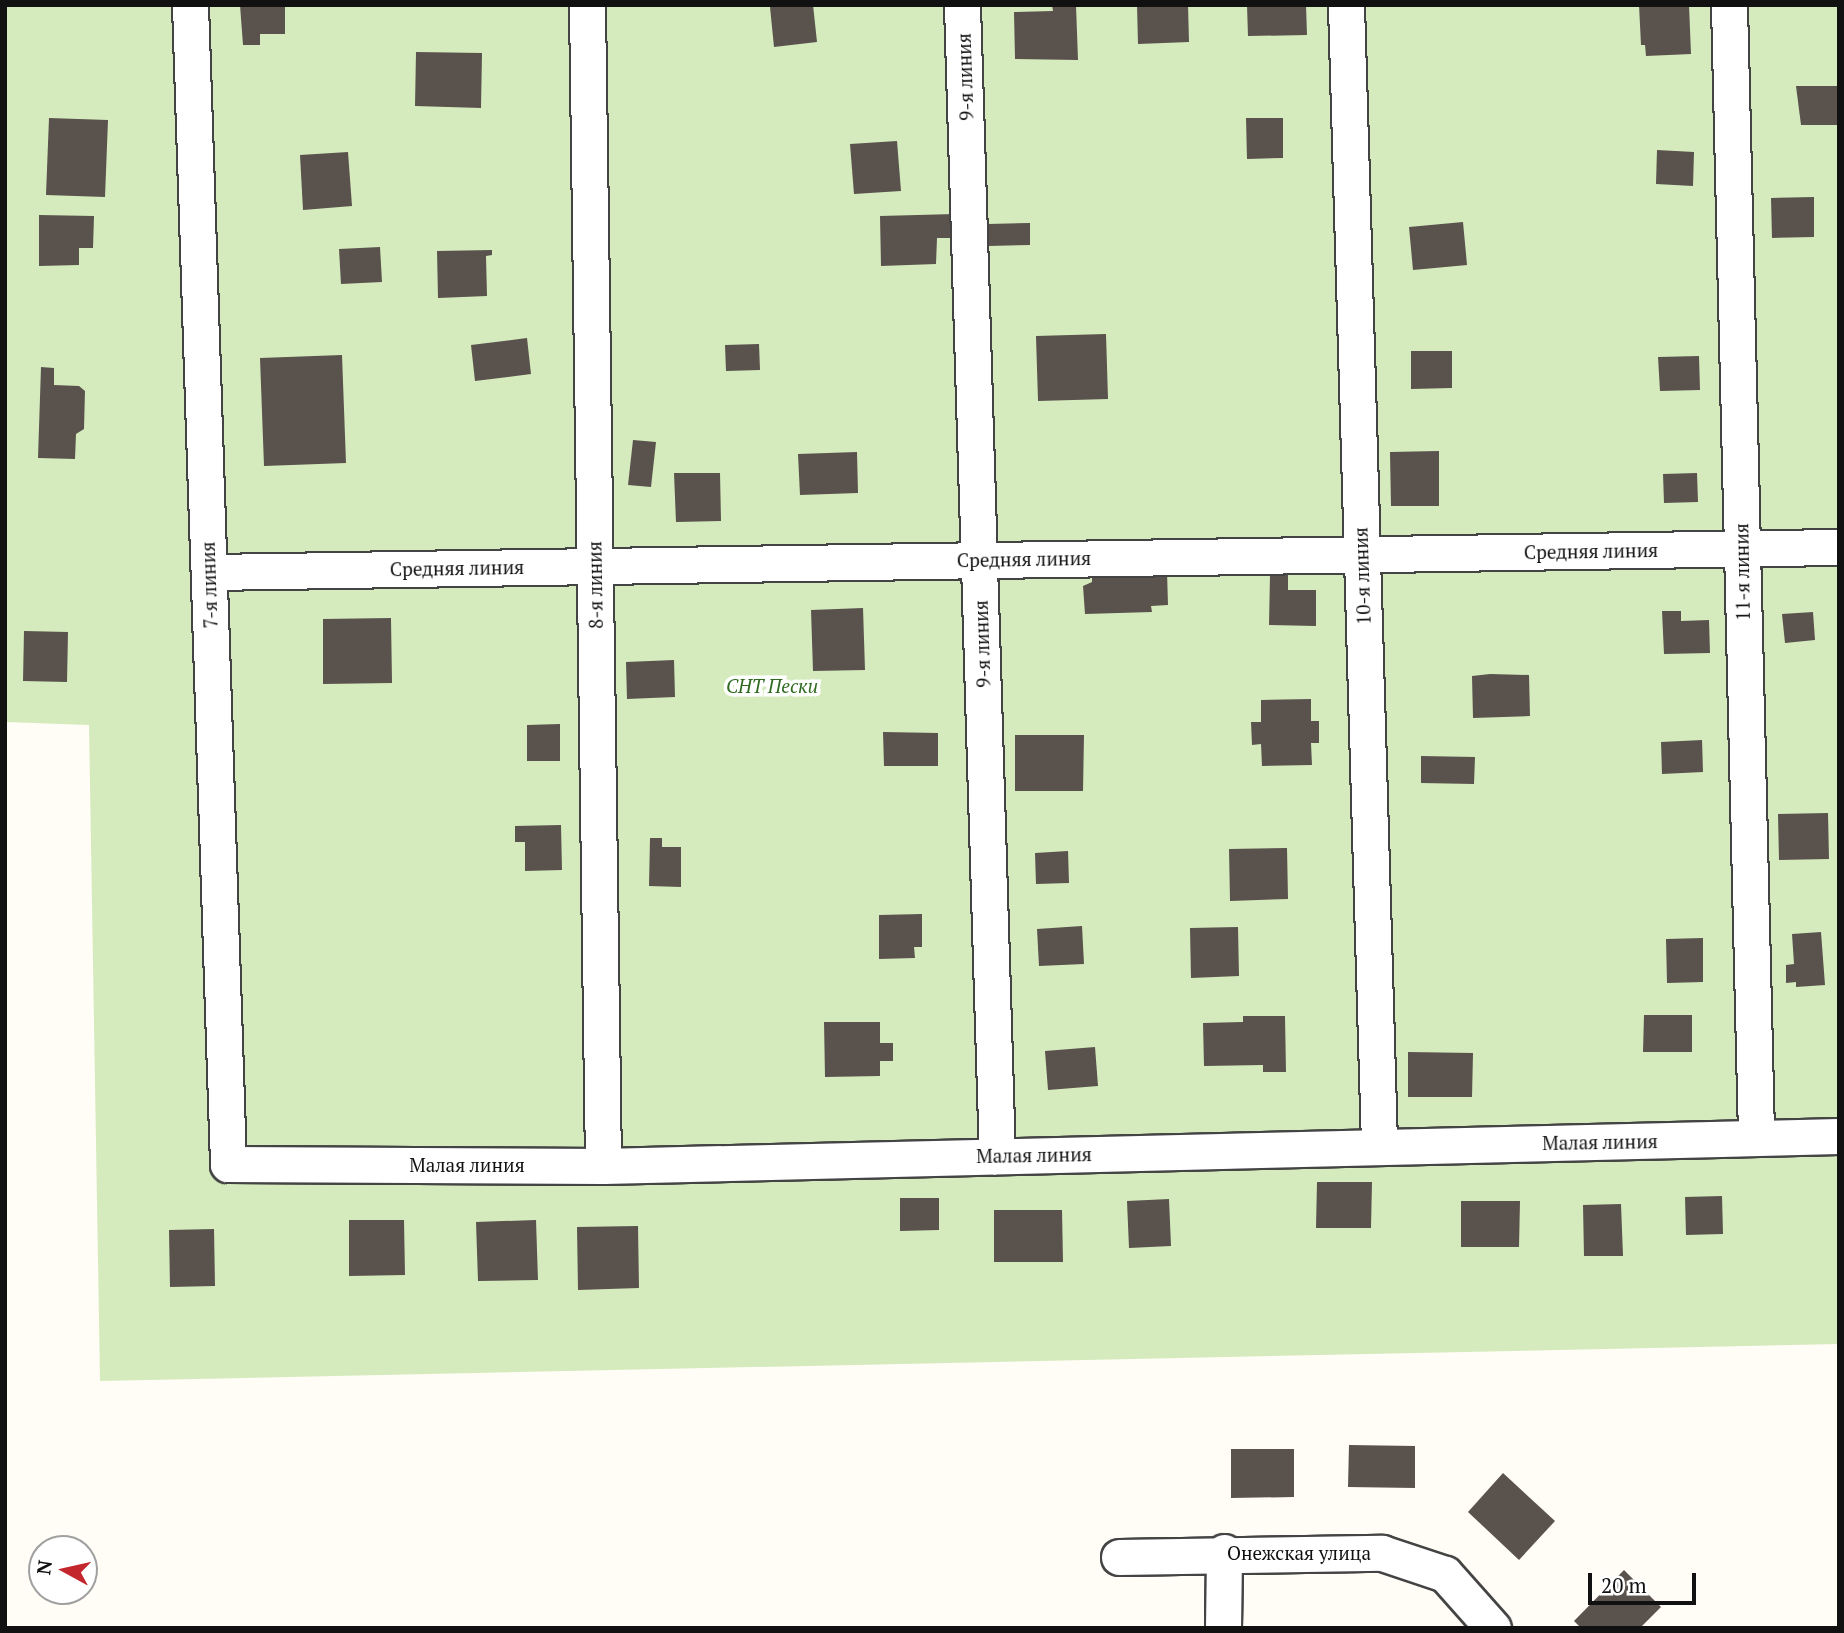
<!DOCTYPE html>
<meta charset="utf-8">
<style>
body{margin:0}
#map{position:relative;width:1844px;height:1633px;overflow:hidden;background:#fffdf5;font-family:"PT Serif",serif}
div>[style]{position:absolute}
.green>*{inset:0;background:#d5ebbd}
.building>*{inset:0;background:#5a524d}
.roads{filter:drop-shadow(2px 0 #444) drop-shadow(-2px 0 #444) drop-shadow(0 2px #444) drop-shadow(0 -2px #444)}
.street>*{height:35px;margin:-17.5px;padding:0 17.5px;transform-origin:17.5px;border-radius:17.5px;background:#fff}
span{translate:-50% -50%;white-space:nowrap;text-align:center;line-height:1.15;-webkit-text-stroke:7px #fff;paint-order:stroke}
.street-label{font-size:19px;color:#111}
.park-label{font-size:19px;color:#2f6b1f;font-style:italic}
.frame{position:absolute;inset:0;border:7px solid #111;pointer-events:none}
.north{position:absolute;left:28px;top:1535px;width:70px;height:70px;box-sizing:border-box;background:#fff;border:2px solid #a0a0a0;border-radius:50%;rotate:278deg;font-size:19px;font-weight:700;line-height:28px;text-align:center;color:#111}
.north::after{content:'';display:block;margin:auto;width:24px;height:32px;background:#c4262e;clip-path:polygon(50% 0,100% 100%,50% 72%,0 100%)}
.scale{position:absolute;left:1588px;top:1573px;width:108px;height:32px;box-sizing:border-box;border:4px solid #111;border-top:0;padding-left:9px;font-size:21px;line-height:24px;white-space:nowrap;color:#111;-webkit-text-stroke:5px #fff;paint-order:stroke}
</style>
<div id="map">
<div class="green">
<i style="clip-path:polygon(5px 5px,1839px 5px,1839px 1344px,100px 1381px,89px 725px,5px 722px)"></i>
</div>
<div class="building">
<i style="clip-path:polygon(240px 5px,285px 5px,285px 34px,260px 34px,260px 45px,243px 45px)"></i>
<i style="clip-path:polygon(813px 5px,817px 42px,774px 47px,770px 7px)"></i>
<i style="clip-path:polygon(1052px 5px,1076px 5px,1078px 60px,1015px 59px,1014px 12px,1053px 11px)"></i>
<i style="clip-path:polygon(1137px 5px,1188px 5px,1189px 42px,1138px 44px)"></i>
<i style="clip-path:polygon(1247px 5px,1306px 5px,1307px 35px,1248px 36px)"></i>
<i style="clip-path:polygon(1639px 5px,1689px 5px,1691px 54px,1646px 56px,1645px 45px,1641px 45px)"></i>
<i style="clip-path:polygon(416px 52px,482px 53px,481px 108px,415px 106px)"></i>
<i style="clip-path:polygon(1796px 86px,1839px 86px,1839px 125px,1801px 125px)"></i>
<i style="clip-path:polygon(49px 118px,108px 120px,105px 197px,46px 195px)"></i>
<i style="clip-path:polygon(1246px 118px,1283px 118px,1283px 158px,1247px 159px)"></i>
<i style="clip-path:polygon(897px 141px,901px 191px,854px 194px,850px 144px)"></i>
<i style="clip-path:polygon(1657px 150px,1694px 152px,1693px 186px,1656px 184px)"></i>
<i style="clip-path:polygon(348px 152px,352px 206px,303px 210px,300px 155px)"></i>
<i style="clip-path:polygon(1814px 197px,1814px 237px,1772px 238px,1771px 198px)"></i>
<i style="clip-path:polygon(955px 214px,955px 238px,937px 238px,936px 264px,881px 266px,880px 216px)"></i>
<i style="clip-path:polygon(39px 215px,94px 216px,93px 248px,79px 248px,79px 265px,39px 266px)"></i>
<i style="clip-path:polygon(1463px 222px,1467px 265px,1413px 270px,1409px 227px)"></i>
<i style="clip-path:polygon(1030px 223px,1030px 245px,988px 246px,988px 224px)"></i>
<i style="clip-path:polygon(380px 247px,382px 282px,341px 284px,339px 249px)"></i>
<i style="clip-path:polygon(492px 250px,492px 255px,486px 256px,487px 296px,438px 298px,437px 251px)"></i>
<i style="clip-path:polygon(1106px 334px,1108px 399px,1038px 401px,1036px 336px)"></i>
<i style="clip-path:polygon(527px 338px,531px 374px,475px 381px,471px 345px)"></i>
<i style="clip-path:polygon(759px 344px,760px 370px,726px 371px,725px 345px)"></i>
<i style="clip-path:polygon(1411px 351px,1452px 351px,1452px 388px,1411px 389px)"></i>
<i style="clip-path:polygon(342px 355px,346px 463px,264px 466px,260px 358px)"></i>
<i style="clip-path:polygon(1699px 356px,1700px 390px,1660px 391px,1658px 357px)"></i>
<i style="clip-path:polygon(41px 367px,54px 368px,54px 385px,79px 386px,85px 391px,84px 429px,76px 434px,75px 459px,38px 458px)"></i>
<i style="clip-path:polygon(633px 440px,656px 442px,651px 487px,628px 485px)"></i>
<i style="clip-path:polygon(1439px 451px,1439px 506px,1391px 506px,1390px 452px)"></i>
<i style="clip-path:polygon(857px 452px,858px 493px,800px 495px,798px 454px)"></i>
<i style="clip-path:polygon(674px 473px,720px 473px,721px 521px,676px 522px)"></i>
<i style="clip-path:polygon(1697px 473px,1698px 502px,1664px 503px,1663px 474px)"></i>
<i style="clip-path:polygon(1167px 571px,1168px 605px,1151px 606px,1152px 612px,1085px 614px,1083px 586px,1092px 582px,1092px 573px)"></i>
<i style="clip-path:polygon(1270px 575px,1288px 575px,1288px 590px,1316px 590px,1316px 626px,1269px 625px)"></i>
<i style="clip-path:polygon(863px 608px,865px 670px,813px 671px,811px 610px)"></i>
<i style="clip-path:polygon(1662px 611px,1681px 611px,1681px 621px,1709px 620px,1710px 653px,1664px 654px)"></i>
<i style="clip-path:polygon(1813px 612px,1815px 640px,1785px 643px,1782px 614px)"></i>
<i style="clip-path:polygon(391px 618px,392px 683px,323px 684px,323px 619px)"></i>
<i style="clip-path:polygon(24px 631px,68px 632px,67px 682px,23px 681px)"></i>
<i style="clip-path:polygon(674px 660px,675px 697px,627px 699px,626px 662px)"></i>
<i style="clip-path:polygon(1490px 674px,1529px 675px,1530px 716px,1473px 718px,1472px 676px)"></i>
<i style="clip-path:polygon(1311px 699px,1311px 721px,1319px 721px,1319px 743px,1311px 743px,1312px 765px,1262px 766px,1261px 744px,1252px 745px,1251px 722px,1261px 722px,1261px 700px)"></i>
<i style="clip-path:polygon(560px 724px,560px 761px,527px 761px,527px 725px)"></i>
<i style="clip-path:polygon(883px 732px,938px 733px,938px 766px,884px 766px)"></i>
<i style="clip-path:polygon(1015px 735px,1084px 735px,1083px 791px,1015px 791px)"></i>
<i style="clip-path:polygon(1702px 740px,1703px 772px,1662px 774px,1661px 742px)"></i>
<i style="clip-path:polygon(1421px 756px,1475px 757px,1474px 784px,1421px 783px)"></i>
<i style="clip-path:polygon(1828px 813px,1829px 859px,1779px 860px,1778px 814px)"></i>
<i style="clip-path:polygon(561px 825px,562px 870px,525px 871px,525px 842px,515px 842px,515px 826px)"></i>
<i style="clip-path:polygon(650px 838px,662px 838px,662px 847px,681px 847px,681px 887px,649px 886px)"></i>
<i style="clip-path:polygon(1287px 848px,1288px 899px,1230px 901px,1229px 849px)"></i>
<i style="clip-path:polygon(1068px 851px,1069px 883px,1036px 884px,1035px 853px)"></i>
<i style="clip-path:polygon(922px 914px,922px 947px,914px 947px,915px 958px,879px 959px,879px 915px)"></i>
<i style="clip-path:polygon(1082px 926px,1084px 964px,1039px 966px,1037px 929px)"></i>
<i style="clip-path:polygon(1238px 927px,1239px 976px,1191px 978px,1190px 928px)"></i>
<i style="clip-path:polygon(1821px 932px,1825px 985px,1796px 987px,1796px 982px,1786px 983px,1786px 965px,1794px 964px,1792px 934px)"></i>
<i style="clip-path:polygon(1703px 938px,1703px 982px,1667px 983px,1666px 939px)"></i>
<i style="clip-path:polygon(1644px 1015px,1692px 1015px,1692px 1052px,1643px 1052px)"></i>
<i style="clip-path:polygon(1243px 1016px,1285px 1016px,1286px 1072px,1263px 1072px,1263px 1065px,1204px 1066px,1203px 1023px,1243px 1022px)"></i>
<i style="clip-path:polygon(824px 1022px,880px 1022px,880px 1043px,893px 1043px,893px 1061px,880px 1061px,880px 1076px,825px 1077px)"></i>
<i style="clip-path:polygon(1095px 1047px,1098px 1086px,1048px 1090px,1045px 1051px)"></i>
<i style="clip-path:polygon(1408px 1052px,1473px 1053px,1472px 1097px,1408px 1097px)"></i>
<i style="clip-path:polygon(1317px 1182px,1372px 1182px,1371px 1228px,1316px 1228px)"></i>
<i style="clip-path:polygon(1722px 1196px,1723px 1234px,1686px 1235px,1685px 1197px)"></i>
<i style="clip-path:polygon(900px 1198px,939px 1198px,939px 1230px,900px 1231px)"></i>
<i style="clip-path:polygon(1169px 1199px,1171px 1246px,1129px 1248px,1127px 1201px)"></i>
<i style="clip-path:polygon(1461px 1201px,1520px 1201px,1519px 1247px,1461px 1247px)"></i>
<i style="clip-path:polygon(1621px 1204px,1623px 1256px,1584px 1256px,1583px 1205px)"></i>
<i style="clip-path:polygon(994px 1210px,1062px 1210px,1063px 1262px,994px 1262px)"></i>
<i style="clip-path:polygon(349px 1220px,404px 1220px,405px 1275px,349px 1276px)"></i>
<i style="clip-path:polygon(536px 1220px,538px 1280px,478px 1281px,476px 1222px)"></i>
<i style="clip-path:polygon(638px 1226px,639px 1288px,578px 1290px,577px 1227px)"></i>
<i style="clip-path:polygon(214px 1229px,215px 1286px,170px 1287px,169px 1230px)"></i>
<i style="clip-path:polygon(1349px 1445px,1415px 1446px,1415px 1488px,1348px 1487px)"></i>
<i style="clip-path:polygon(1231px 1449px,1294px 1449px,1294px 1497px,1231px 1498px)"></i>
<i style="clip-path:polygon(1503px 1473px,1555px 1521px,1519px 1560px,1468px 1512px)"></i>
<i style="clip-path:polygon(1624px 1570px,1661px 1607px,1640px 1628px,1581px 1628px,1574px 1621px)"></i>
</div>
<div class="roads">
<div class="street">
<i style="left:190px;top:5px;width:1160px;rotate:88.12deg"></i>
<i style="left:228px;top:1164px;width:375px;rotate:0.3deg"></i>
<i style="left:603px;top:1166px;width:1236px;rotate:-1.39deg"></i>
<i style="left:587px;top:5px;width:1161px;rotate:89.21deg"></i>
<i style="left:962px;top:5px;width:1152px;rotate:88.26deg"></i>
<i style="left:1346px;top:5px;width:1142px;rotate:88.34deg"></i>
<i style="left:1729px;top:5px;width:1133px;rotate:88.63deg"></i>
<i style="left:209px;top:572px;width:1630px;rotate:-0.88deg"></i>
<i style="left:1119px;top:1557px;width:263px;rotate:-0.9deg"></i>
<i style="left:1382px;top:1553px;width:66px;rotate:18.4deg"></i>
<i style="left:1445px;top:1574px;width:72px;rotate:48.4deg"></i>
<i style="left:1223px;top:1628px;width:76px;rotate:-89.2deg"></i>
</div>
</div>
<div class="street-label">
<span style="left:965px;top:77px;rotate:-92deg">9-я линия</span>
<span style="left:1591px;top:551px;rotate:-1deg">Средняя линия</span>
<span style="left:1024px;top:559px;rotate:-1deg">Средняя линия</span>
<span style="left:457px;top:568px;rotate:-1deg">Средняя линия</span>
<span style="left:1742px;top:572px;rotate:-91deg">11-я линия</span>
<span style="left:1362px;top:576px;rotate:-92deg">10-я линия</span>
<span style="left:209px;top:585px;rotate:-92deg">7-я линия</span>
<span style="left:595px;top:585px;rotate:-91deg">8-я линия</span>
<span style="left:982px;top:644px;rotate:-92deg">9-я линия</span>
<span style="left:1600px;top:1142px;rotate:-1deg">Малая линия</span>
<span style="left:1034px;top:1155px;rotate:-1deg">Малая линия</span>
<span style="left:467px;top:1165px">Малая линия</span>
<span style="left:1299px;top:1553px">Онежская улица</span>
</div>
<div class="park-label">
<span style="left:772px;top:686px">СНТ Пески</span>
</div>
<div class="frame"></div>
<div class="north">N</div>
<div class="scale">20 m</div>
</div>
